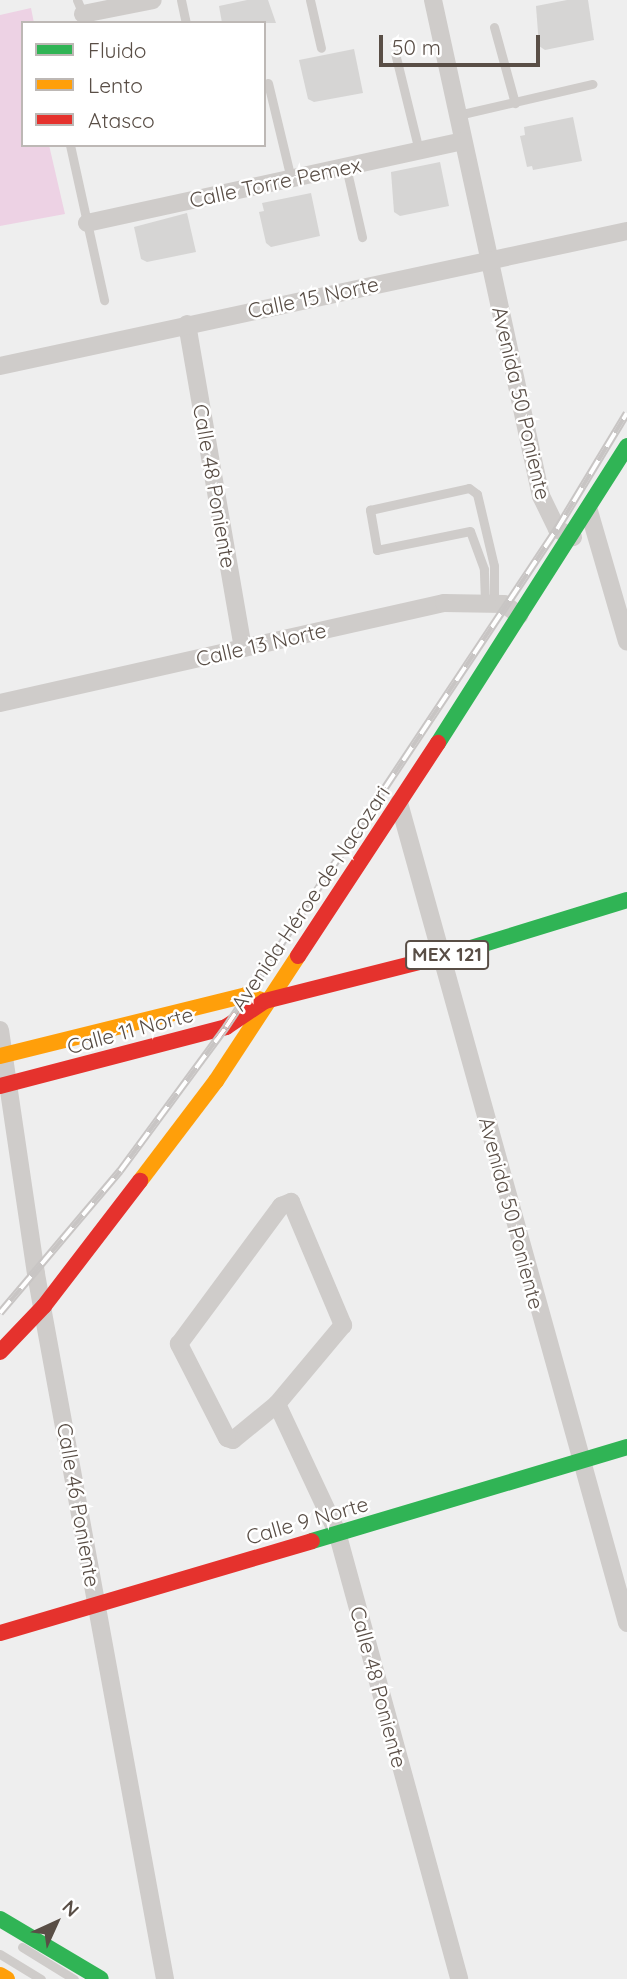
<!DOCTYPE html>
<meta charset="utf-8">
<style>
body{margin:0}
#map{position:relative;width:627px;height:1979px;overflow:hidden;background:#eee;font-family:Quicksand,sans-serif}
div>[style]{position:absolute}
.green>*{inset:0;background:#edd2e4}
.building>*{inset:0;background:#d6d5d4}
.lane>*{height:9px;margin:-4.5px;padding:0 4.5px;transform-origin:4.5px;border-radius:4.5px;background:#cfccca}
.street>*{height:18px;margin:-9px;padding:0 9px;transform-origin:9px;border-radius:9px;background:#cfccca}
.fast>*{height:16px;margin:-8px;padding:0 8px;transform-origin:8px;border-radius:8px;background:#30b455}
.slow>*{height:16px;margin:-8px;padding:0 8px;transform-origin:8px;border-radius:8px;background:#ff9f0a}
.jam>*{height:16px;margin:-8px;padding:0 8px;transform-origin:8px;border-radius:8px;background:#e5322d}
.rail>*{height:8px;margin-top:-4px;transform-origin:0;background:repeating-linear-gradient(90deg,#fff 0 16px,#c8c5c4 0 32px);box-sizing:border-box;border-block:2px solid #c8c5c4}
span{translate:-50% -50%;white-space:nowrap;text-align:center;line-height:1.15;-webkit-text-stroke:5px #fff;paint-order:stroke}
.shield-label span{padding:2px 5px;background:#fff;border:2px solid;border-radius:5px;-webkit-text-stroke-width:0}
.shield-label{font-size:19px;color:#594e46;font-weight:700}
.street-label{font-size:21px;color:#594e46}
.legend{position:absolute;left:21px;top:21px;width:245px;height:126px;box-sizing:border-box;background:#fff;border:2px solid #bdb8b5;margin:0;padding:9px 12px;list-style:none;font-size:21px;color:#594e46}
.legend li{display:flex;align-items:center;gap:14px;height:35px}
.legend b{width:35px;border:2px solid #bdb8b5}
.north{position:absolute;left:21px;top:1888px;width:70px;height:70px;-webkit-text-stroke:5px #fff;paint-order:stroke;rotate:45deg;font-size:19px;font-weight:700;line-height:28px;text-align:center;color:#594e46}
.north::after{content:'';display:block;margin:auto;width:24px;height:32px;background:#594e46;clip-path:polygon(50% 0,100% 100%,50% 72%,0 100%)}
.scale{position:absolute;left:379px;top:35px;width:161px;height:32px;box-sizing:border-box;border:4px solid #594e46;border-top:0;padding-left:9px;font-size:21px;line-height:24px;white-space:nowrap;color:#594e46;-webkit-text-stroke:5px #fff;paint-order:stroke}
</style>
<div id="map">
<div class="green">
<i style="clip-path:polygon(31px 8px,34px 23px,23px 23px,23px 145px,49px 145px,65px 214px,0 226px,0 15px)"></i>
</div>
<div class="building">
<i style="clip-path:polygon(247px 0,268px 0,276px 23px,222px 23px,219px 6px)"></i>
<i style="clip-path:polygon(567px 0,588px 0,594px 40px,545px 50px,539px 46px,536px 6px)"></i>
<i style="clip-path:polygon(354px 49px,363px 93px,314px 102px,308px 99px,299px 60px)"></i>
<i style="clip-path:polygon(573px 117px,582px 161px,533px 170px,532px 166px,527px 167px,520px 136px,525px 135px,524px 127px)"></i>
<i style="clip-path:polygon(440px 162px,449px 206px,400px 216px,394px 212px,391px 172px)"></i>
<i style="clip-path:polygon(311px 193px,320px 236px,271px 247px,266px 243px,259px 212px,264px 211px,262px 203px)"></i>
<i style="clip-path:polygon(187px 213px,196px 252px,147px 262px,141px 259px,134px 227px)"></i>
</div>
<div class="lane">
<i style="left:77px;top:0;width:15px;rotate:67deg"></i>
<i style="left:181px;top:0;width:24px;rotate:78deg"></i>
<i style="left:310px;top:0;width:49px;rotate:77.1deg"></i>
<i style="left:494px;top:27px;width:79px;rotate:74.6deg"></i>
<i style="left:395px;top:53px;width:101px;rotate:76.2deg"></i>
<i style="left:268px;top:83px;width:99px;rotate:76.5deg"></i>
<i style="left:458px;top:115px;width:138px;rotate:-13deg"></i>
<i style="left:70px;top:145px;width:159px;rotate:77.6deg"></i>
<i style="left:346px;top:167px;width:72px;rotate:77.1deg"></i>
<i style="left:485px;top:602px;width:33px;rotate:-92deg"></i>
<i style="left:484px;top:569px;width:40px;rotate:-110.2deg"></i>
<i style="left:470px;top:531px;width:95px;rotate:168.5deg"></i>
<i style="left:377px;top:550px;width:41px;rotate:-99.9deg"></i>
<i style="left:370px;top:510px;width:101px;rotate:-12.5deg"></i>
<i style="left:469px;top:488px;width:10px;rotate:37deg"></i>
<i style="left:477px;top:494px;width:74px;rotate:76.7deg"></i>
<i style="left:494px;top:566px;width:37px;rotate:90deg"></i>
<i style="left:22px;top:1947px;width:61px;rotate:31.6deg"></i>
<i style="left:0;top:1954px;width:48px;rotate:31.4deg"></i>
</div>
<div class="street">
<i style="left:433px;top:0;width:508px;rotate:77.72deg"></i>
<i style="left:541px;top:496px;width:37px;rotate:64deg"></i>
<i style="left:557px;top:529px;width:18px;rotate:27deg"></i>
<i style="left:83px;top:14px;width:71px;rotate:-11.3deg"></i>
<i style="left:87px;top:223px;width:385px;rotate:-12.3deg"></i>
<i style="left:187px;top:324px;width:329px;rotate:80.2deg"></i>
<i style="left:0;top:366px;width:641px;rotate:-12.15deg"></i>
<i style="left:589px;top:511px;width:136px;rotate:73.8deg"></i>
<i style="left:0;top:703px;width:455px;rotate:-12.7deg"></i>
<i style="left:444px;top:603px;width:60px;rotate:1deg"></i>
<i style="left:504px;top:604px;width:19px;rotate:36deg"></i>
<i style="left:399px;top:803px;width:851px;rotate:74.46deg"></i>
<i style="left:0;top:1030px;width:247px;rotate:81.6deg"></i>
<i style="left:36px;top:1274px;width:717px;rotate:79.63deg"></i>
<i style="left:291px;top:1202px;width:134px;rotate:67.1deg"></i>
<i style="left:343px;top:1325px;width:103px;rotate:129.9deg"></i>
<i style="left:277px;top:1404px;width:57px;rotate:140.7deg"></i>
<i style="left:233px;top:1440px;width:6px;rotate:-162deg"></i>
<i style="left:227px;top:1438px;width:106px;rotate:-117.1deg"></i>
<i style="left:179px;top:1344px;width:172px;rotate:-53.5deg"></i>
<i style="left:281px;top:1206px;width:11px;rotate:-22deg"></i>
<i style="left:277px;top:1404px;width:141px;rotate:64.9deg"></i>
<i style="left:337px;top:1532px;width:463px;rotate:74.7deg"></i>
</div>
<div class="fast">
<i style="left:438px;top:743px;width:352px;rotate:-57.5deg"></i>
<i style="left:458px;top:952px;width:177px;rotate:-17.1deg"></i>
<i style="left:312px;top:1541px;width:329px;rotate:-16.6deg"></i>
<i style="left:0;top:1919px;width:117px;rotate:30.7deg"></i>
</div>
<div class="slow">
<i style="left:0;top:1056px;width:253px;rotate:-13.9deg"></i>
<i style="left:246px;top:995px;width:20px;rotate:18deg"></i>
<i style="left:140px;top:1181px;width:126px;rotate:-52.8deg"></i>
<i style="left:216px;top:1081px;width:149px;rotate:-56.7deg"></i>
<i style="left:0;top:1975px;width:8px;rotate:30deg"></i>
</div>
<div class="jam">
<i style="left:298px;top:956px;width:255px;rotate:-56.7deg"></i>
<i style="left:0;top:1086px;width:234px;rotate:-14.6deg"></i>
<i style="left:226px;top:1027px;width:47px;rotate:-33.7deg"></i>
<i style="left:265px;top:1001px;width:199px;rotate:-14.2deg"></i>
<i style="left:0;top:1352px;width:64px;rotate:-46.3deg"></i>
<i style="left:44px;top:1306px;width:158px;rotate:-52.5deg"></i>
<i style="left:0;top:1633px;width:325px;rotate:-16.4deg"></i>
</div>
<div class="rail">
<i style="left:0;top:1313px;width:186px;rotate:-49.8deg"></i>
<i style="left:120px;top:1171px;width:179px;rotate:-53.6deg"></i>
<i style="left:226px;top:1027px;width:598px;rotate:-56.39deg"></i>
<i style="left:557px;top:529px;width:135px;rotate:-58.9deg"></i>
</div>
<div class="shield-label">
<span style="left:447px;top:955px">MEX 121</span>
</div>
<div class="street-label">
<span style="left:275px;top:182px;rotate:-12deg">Calle Torre Pemex</span>
<span style="left:313px;top:297px;rotate:-12deg">Calle 15 Norte</span>
<span style="left:522px;top:403px;rotate:77deg">Avenida 50 Poniente</span>
<span style="left:215px;top:486px;rotate:80deg">Calle 48 Poniente</span>
<span style="left:261px;top:644px;rotate:-13deg">Calle 13 Norte</span>
<span style="left:310px;top:898px;rotate:-56deg">Avenida Héroe de Nacozari</span>
<span style="left:130px;top:1030px;rotate:-15deg">Calle 11 Norte</span>
<span style="left:512px;top:1213px;rotate:75deg">Avenida 50 Poniente</span>
<span style="left:79px;top:1505px;rotate:80deg">Calle 46 Poniente</span>
<span style="left:307px;top:1520px;rotate:-16deg">Calle 9 Norte</span>
<span style="left:379px;top:1687px;rotate:75deg">Calle 48 Poniente</span>
</div>
<ul class="legend">
<li><b style="height:9px;background:#30b455"></b>Fluido</li>
<li><b style="height:9px;background:#ff9f0a"></b>Lento</li>
<li><b style="height:9px;background:#e5322d"></b>Atasco</li>
</ul>
<div class="north">N</div>
<div class="scale">50 m</div>
</div>
